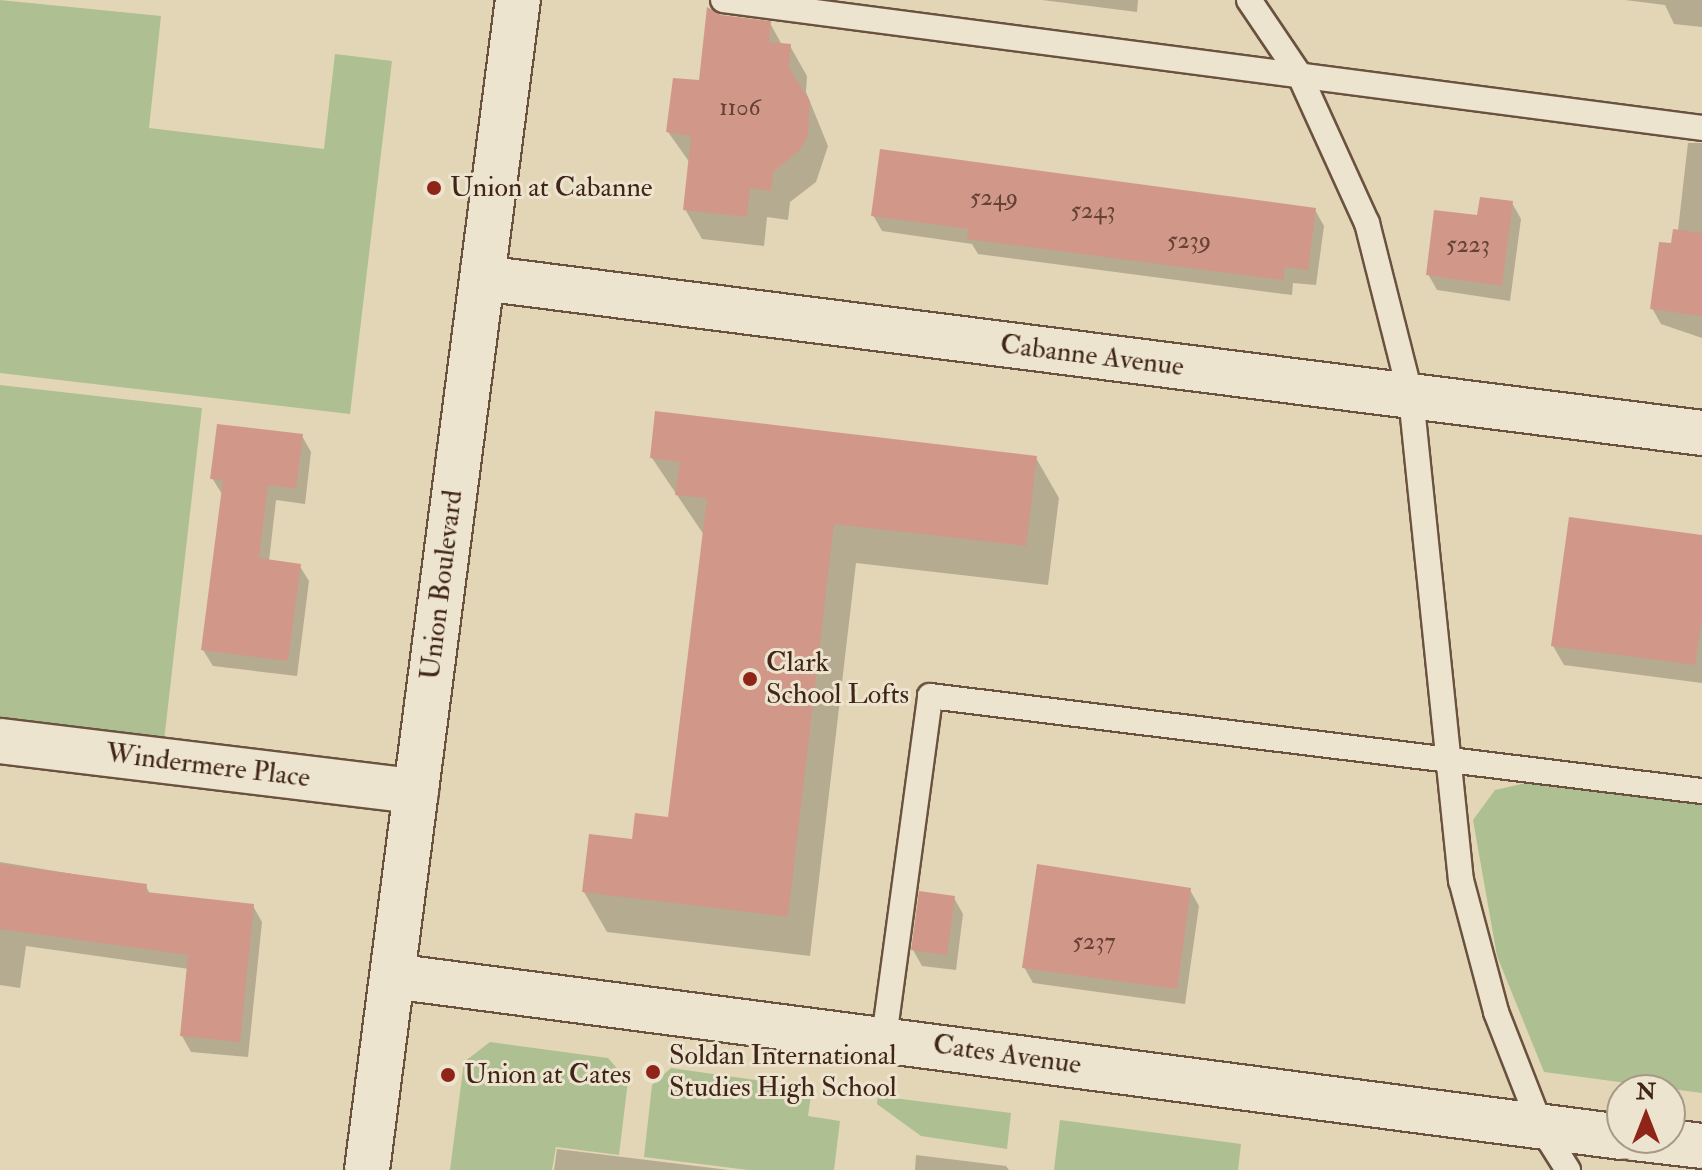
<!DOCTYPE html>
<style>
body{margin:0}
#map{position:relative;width:1702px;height:1170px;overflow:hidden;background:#e3d6b6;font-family:"IM FELL Double Pica",serif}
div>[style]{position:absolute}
.green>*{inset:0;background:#aebf92}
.shadow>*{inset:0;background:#0003}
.building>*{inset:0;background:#d1988a}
.roads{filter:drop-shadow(2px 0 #6a523f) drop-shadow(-2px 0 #6a523f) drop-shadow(0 2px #6a523f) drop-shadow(0 -2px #6a523f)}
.lane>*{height:24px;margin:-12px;padding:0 12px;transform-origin:12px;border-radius:12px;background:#ede4d0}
.street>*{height:44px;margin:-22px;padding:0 22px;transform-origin:22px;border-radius:22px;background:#ede4d0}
.secondary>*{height:44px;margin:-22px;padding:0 22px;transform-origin:22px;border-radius:22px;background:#ede4d0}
.dots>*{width:22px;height:22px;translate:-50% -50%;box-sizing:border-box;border:4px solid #ede4d0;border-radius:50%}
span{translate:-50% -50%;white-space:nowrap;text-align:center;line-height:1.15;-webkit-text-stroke:6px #ede4d0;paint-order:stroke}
.number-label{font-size:24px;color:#654234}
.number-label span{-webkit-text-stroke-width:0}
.poi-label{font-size:28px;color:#412617}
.left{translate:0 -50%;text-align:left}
.street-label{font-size:28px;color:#412617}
.north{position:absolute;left:1606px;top:1074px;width:80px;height:80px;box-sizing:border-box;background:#ede4d0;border:2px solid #a89886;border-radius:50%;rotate:0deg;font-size:22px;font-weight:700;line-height:32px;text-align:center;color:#412617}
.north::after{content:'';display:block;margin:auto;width:28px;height:36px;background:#8f2418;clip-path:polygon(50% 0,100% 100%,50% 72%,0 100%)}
</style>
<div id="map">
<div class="green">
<i style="clip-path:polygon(0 0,161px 16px,149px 128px,324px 149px,335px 54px,392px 61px,350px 414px,0 373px)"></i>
<i style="clip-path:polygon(0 385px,202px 408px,164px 741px,0 723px)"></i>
<i style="clip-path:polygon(1530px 782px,1702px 801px,1702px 1093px,1544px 1072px,1497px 956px,1473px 820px,1495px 790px)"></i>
<i style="clip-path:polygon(490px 1042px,608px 1058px,628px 1081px,619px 1155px,556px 1147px,552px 1170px,450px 1170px,464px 1062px)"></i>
<i style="clip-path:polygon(671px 1068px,812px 1088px,808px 1116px,840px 1121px,834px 1170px,748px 1170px,644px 1157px,652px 1085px)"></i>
<i style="clip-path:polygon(878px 1096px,1011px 1113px,1007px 1149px,921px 1136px,877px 1104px)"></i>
<i style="clip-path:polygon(1060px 1120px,1241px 1144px,1238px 1170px,1054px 1170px)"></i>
</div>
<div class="shadow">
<i style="clip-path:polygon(1042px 0,1138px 0,1137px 12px)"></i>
<i style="clip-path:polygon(1625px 0,1702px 0,1702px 27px,1674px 24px,1665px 5px)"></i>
<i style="clip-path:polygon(720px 17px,770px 23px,782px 45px,790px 46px,807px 76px,806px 92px,828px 146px,816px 182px,790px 202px,788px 220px,767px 217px,764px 246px,702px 239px,685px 209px,690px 163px,668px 132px,700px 82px)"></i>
<i style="clip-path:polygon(1688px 143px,1702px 143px,1702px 338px,1661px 324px,1652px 308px,1678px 230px)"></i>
<i style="clip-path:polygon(1512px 203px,1521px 219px,1510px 301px,1437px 290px,1428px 274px,1479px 217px)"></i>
<i style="clip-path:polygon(1315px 210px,1324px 226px,1316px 285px,1293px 283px,1292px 295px,978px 254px,972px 244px,882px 231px,873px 215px)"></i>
<i style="clip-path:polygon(302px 436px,311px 452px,305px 504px,276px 500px,269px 561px,299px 565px,309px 581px,297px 676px,213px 666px,203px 650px,222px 494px,212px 478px)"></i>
<i style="clip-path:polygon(652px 458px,1036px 458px,1059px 498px,1048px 585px,856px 563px,810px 956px,607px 932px,584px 892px,634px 841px,670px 819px,704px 535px)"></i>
<i style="clip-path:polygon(1702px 537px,1702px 683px,1564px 665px,1553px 646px)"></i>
<i style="clip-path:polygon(0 862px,146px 886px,150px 894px,253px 906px,262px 922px,248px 1057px,191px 1052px,182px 1036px,189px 969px,26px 946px,20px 988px,0 985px)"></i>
<i style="clip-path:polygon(1190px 890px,1199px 906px,1185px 1004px,1033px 983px,1024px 967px)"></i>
<i style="clip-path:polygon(954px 898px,963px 914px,956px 970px,922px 966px,913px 950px)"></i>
<i style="clip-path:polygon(557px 1149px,729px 1170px,554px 1170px)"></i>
<i style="clip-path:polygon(916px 1155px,1006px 1166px,1009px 1170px,915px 1170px)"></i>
</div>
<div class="building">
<i style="clip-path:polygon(707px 7px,721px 15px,771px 21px,769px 42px,791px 44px,789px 68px,810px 101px,808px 136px,799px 151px,774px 171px,771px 191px,750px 188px,747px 217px,683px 210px,691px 136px,666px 132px,673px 78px,699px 80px)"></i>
<i style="clip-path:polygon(880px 149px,1316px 208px,1308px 270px,1285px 267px,1283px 280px,1243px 275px,967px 239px,968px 229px,871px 216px)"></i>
<i style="clip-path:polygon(1480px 197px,1513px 201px,1502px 286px,1426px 275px,1434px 210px,1477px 215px)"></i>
<i style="clip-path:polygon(1673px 229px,1702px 233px,1702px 316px,1650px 309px,1659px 242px,1671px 243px)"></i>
<i style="clip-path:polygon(655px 411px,1037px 456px,1026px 546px,834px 524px,788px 917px,582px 892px,589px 834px,632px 839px,635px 813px,668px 817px,707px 498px,675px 495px,680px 462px,650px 458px)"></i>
<i style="clip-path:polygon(217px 424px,303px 434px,296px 488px,268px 485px,259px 558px,301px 564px,288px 661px,201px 650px,223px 480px,210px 479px)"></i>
<i style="clip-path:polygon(1569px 517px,1702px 535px,1702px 618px,1695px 665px,1551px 646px)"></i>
<i style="clip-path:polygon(0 864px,147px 884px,146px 892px,254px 904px,240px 1042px,180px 1036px,188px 955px,0 929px)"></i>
<i style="clip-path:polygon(1037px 864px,1191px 888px,1177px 989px,1022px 968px)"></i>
<i style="clip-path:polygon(919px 891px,955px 896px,947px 955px,911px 950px)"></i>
</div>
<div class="roads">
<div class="lane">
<i style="left:723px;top:0;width:987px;rotate:7.45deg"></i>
<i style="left:1249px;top:0;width:89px;rotate:56deg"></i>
<i style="left:1299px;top:74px;width:164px;rotate:65.5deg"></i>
<i style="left:1367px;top:223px;width:179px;rotate:75.8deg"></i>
<i style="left:1411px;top:397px;width:486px;rotate:84.1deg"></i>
<i style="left:1461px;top:880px;width:137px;rotate:75.1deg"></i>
<i style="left:1496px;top:1012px;width:123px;rotate:68.6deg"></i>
<i style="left:1541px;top:1127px;width:51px;rotate:57.9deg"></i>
<i style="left:884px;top:1038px;width:345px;rotate:-82.3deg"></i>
<i style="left:930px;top:696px;width:778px;rotate:7.02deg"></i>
</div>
<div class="street">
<i style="left:482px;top:278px;width:1230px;rotate:7.24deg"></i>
<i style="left:0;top:741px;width:419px;rotate:6.9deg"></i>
<i style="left:392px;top:976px;width:1240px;rotate:7.46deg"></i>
<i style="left:1634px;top:1138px;width:68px;rotate:6.7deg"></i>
</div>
<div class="secondary">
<i style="left:367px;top:1170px;width:1180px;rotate:-82.65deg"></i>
</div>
</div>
<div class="dots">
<i style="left:434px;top:188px;background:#8f2418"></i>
<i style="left:750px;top:679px;background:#8f2418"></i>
<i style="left:653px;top:1072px;background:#8f2418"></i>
<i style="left:448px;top:1075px;background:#8f2418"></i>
</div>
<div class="number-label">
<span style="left:740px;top:108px">1106</span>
<span style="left:994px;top:198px">5249</span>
<span style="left:1093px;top:211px">5243</span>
<span style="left:1189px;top:241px">5239</span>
<span style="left:1468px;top:245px">5223</span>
<span style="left:1094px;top:942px">5237</span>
</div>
<div class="poi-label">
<span class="left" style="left:450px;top:188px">Union at Cabanne</span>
<span class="left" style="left:766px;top:679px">Clark<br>School Lofts</span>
<span class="left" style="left:669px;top:1072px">Soldan International<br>Studies High School</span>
<span class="left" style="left:464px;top:1075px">Union at Cates</span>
</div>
<div class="street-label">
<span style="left:1092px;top:356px;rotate:7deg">Cabanne Avenue</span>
<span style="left:442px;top:585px;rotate:-83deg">Union Boulevard</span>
<span style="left:208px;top:766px;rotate:7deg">Windermere Place</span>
<span style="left:1007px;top:1055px;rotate:8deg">Cates Avenue</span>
</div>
<div class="north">N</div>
</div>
